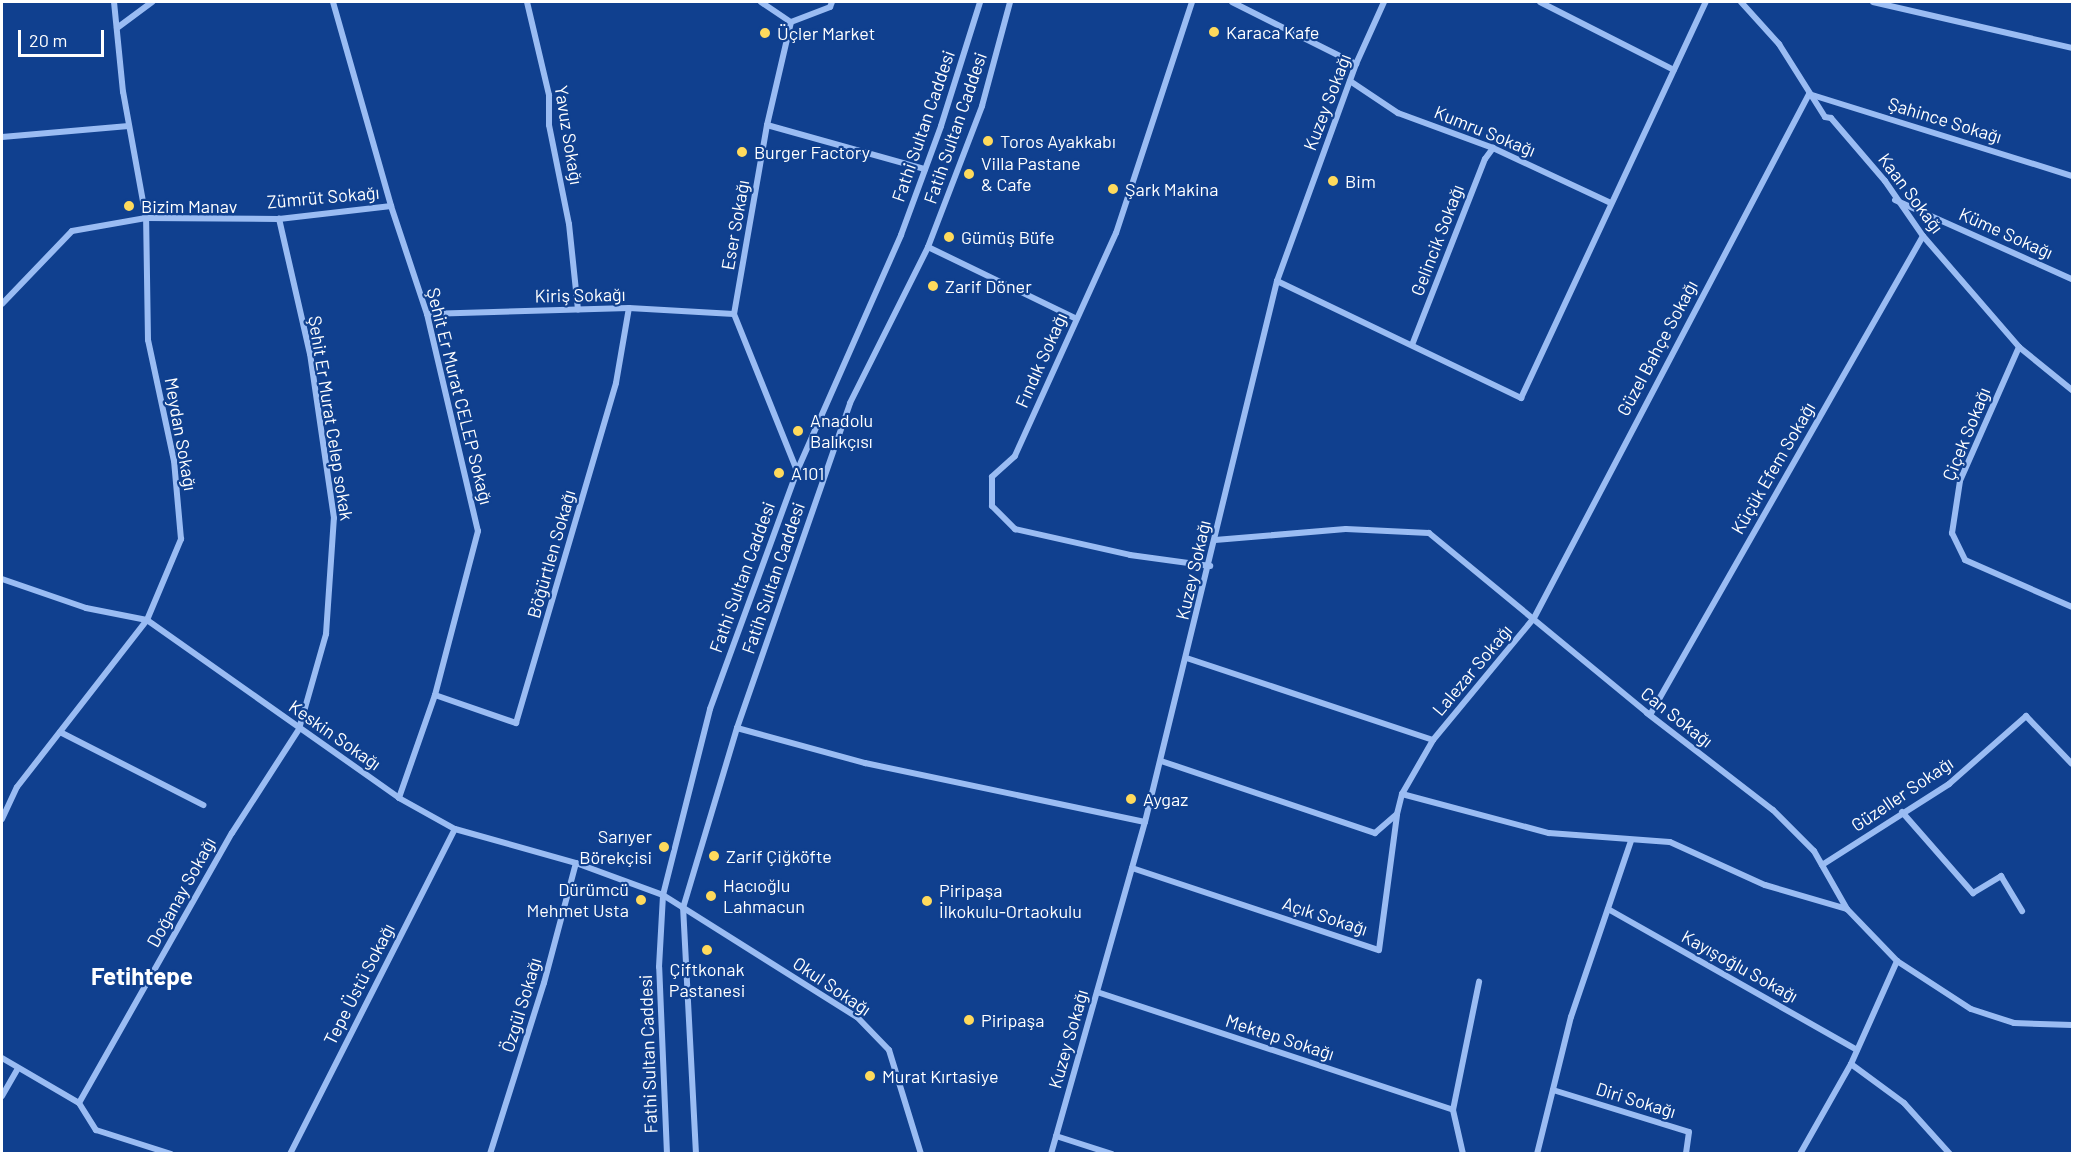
<!DOCTYPE html>
<meta charset="utf-8">
<style>
body{margin:0}
#map{position:relative;width:2074px;height:1155px;overflow:hidden;background:#10408f;font-family:Barlow,sans-serif}
div>[style]{position:absolute}
.street>*{height:6px;margin:-3px;padding:0 3px;transform-origin:3px;border-radius:3px;background:#9abcf3}
.dots>*{width:16px;height:16px;translate:-50% -50%;box-sizing:border-box;border:3px solid #10408f;border-radius:50%}
span{translate:-50% -50%;white-space:nowrap;text-align:center;line-height:1.15;-webkit-text-stroke:4.5px #10408f;paint-order:stroke}
.poi-label{font-size:18px;color:#fff}
.left{translate:0 -50%;text-align:left}
.right{translate:-100% -50%;text-align:right}
.street-label{font-size:18px;color:#fff}
.district-label{font-size:24px;color:#fff;font-weight:700}
.frame{position:absolute;inset:0;border:3px solid #fff;pointer-events:none}
.scale{position:absolute;left:18px;top:30px;width:86px;height:27px;box-sizing:border-box;border:3px solid #fff;border-top:0;padding-left:8px;font-size:18px;line-height:21px;white-space:nowrap;color:#fff;-webkit-text-stroke:4px #10408f;paint-order:stroke}
</style>
<div id="map">
<div class="street">
<i style="left:333px;top:2px;width:212px;rotate:74.1deg"></i>
<i style="left:391px;top:206px;width:114px;rotate:71.6deg"></i>
<i style="left:427px;top:314px;width:223px;rotate:76.8deg"></i>
<i style="left:478px;top:531px;width:170px;rotate:104.7deg"></i>
<i style="left:435px;top:695px;width:109px;rotate:109.3deg"></i>
<i style="left:527px;top:2px;width:96px;rotate:76.7deg"></i>
<i style="left:549px;top:95px;width:30px;rotate:90deg"></i>
<i style="left:549px;top:125px;width:101px;rotate:78.6deg"></i>
<i style="left:569px;top:224px;width:86px;rotate:84deg"></i>
<i style="left:761px;top:2px;width:36px;rotate:34deg"></i>
<i style="left:1192px;top:2px;width:243px;rotate:108.2deg"></i>
<i style="left:1116px;top:233px;width:245px;rotate:114.4deg"></i>
<i style="left:1015px;top:456px;width:31px;rotate:138deg"></i>
<i style="left:992px;top:477px;width:29px;rotate:90deg"></i>
<i style="left:992px;top:506px;width:33px;rotate:45deg"></i>
<i style="left:1015px;top:529px;width:118px;rotate:12.7deg"></i>
<i style="left:1130px;top:555px;width:81px;rotate:7.8deg"></i>
<i style="left:1232px;top:2px;width:139px;rotate:26.6deg"></i>
<i style="left:1540px;top:2px;width:150px;rotate:26.9deg"></i>
<i style="left:1741px;top:2px;width:57px;rotate:47.9deg"></i>
<i style="left:1779px;top:44px;width:86px;rotate:57.8deg"></i>
<i style="left:1825px;top:117px;width:6px;rotate:9deg"></i>
<i style="left:1831px;top:118px;width:83px;rotate:49.4deg"></i>
<i style="left:1885px;top:181px;width:67px;rotate:55.4deg"></i>
<i style="left:1923px;top:236px;width:147px;rotate:49.1deg"></i>
<i style="left:2019px;top:347px;width:68px;rotate:39.1deg"></i>
<i style="left:1873px;top:2px;width:204px;rotate:13deg"></i>
<i style="left:791px;top:22px;width:106px;rotate:103.1deg"></i>
<i style="left:767px;top:125px;width:192px;rotate:99.9deg"></i>
<i style="left:734px;top:314px;width:169px;rotate:68.1deg"></i>
<i style="left:791px;top:22px;width:42px;rotate:-21deg"></i>
<i style="left:830px;top:7px;width:5px;rotate:-68deg"></i>
<i style="left:117px;top:28px;width:44px;rotate:-36.6deg"></i>
<i style="left:1350px;top:81px;width:58px;rotate:33.7deg"></i>
<i style="left:1398px;top:113px;width:101px;rotate:20.2deg"></i>
<i style="left:1493px;top:148px;width:130px;rotate:25deg"></i>
<i style="left:767px;top:125px;width:164px;rotate:15.6deg"></i>
<i style="left:2px;top:137px;width:127px;rotate:-5deg"></i>
<i style="left:1895px;top:200px;width:194px;rotate:24.1deg"></i>
<i style="left:928px;top:247px;width:163px;rotate:25.8deg"></i>
<i style="left:1277px;top:281px;width:271px;rotate:25.6deg"></i>
<i style="left:1521px;top:398px;width:437px;rotate:-65deg"></i>
<i style="left:2px;top:304px;width:101px;rotate:-46.2deg"></i>
<i style="left:72px;top:231px;width:75px;rotate:-10deg"></i>
<i style="left:146px;top:218px;width:133px;rotate:0.4deg"></i>
<i style="left:279px;top:219px;width:113px;rotate:-6.6deg"></i>
<i style="left:427px;top:314px;width:202px;rotate:-1.7deg"></i>
<i style="left:629px;top:308px;width:105px;rotate:3.3deg"></i>
<i style="left:1412px;top:345px;width:200px;rotate:-68.6deg"></i>
<i style="left:1485px;top:159px;width:14px;rotate:-54deg"></i>
<i style="left:2019px;top:347px;width:146px;rotate:113.8deg"></i>
<i style="left:1960px;top:481px;width:53px;rotate:98.7deg"></i>
<i style="left:1952px;top:533px;width:30px;rotate:64deg"></i>
<i style="left:1965px;top:560px;width:117px;rotate:23.7deg"></i>
<i style="left:1215px;top:540px;width:131px;rotate:-4.8deg"></i>
<i style="left:1346px;top:529px;width:83px;rotate:2.8deg"></i>
<i style="left:1429px;top:533px;width:283px;rotate:39.5deg"></i>
<i style="left:1647px;top:713px;width:159px;rotate:37.6deg"></i>
<i style="left:1773px;top:810px;width:58px;rotate:45deg"></i>
<i style="left:1814px;top:851px;width:67px;rotate:60.4deg"></i>
<i style="left:1847px;top:909px;width:72px;rotate:46.1deg"></i>
<i style="left:1897px;top:961px;width:88px;rotate:33deg"></i>
<i style="left:1971px;top:1009px;width:45px;rotate:18deg"></i>
<i style="left:2014px;top:1023px;width:58px;rotate:2deg"></i>
<i style="left:2px;top:579px;width:89px;rotate:19deg"></i>
<i style="left:86px;top:608px;width:62px;rotate:11.1deg"></i>
<i style="left:147px;top:620px;width:309px;rotate:35.2deg"></i>
<i style="left:399px;top:798px;width:64px;rotate:29deg"></i>
<i style="left:455px;top:829px;width:126px;rotate:15.7deg"></i>
<i style="left:576px;top:863px;width:93px;rotate:20.2deg"></i>
<i style="left:663px;top:895px;width:229px;rotate:32.2deg"></i>
<i style="left:857px;top:1017px;width:46px;rotate:45.9deg"></i>
<i style="left:889px;top:1050px;width:109px;rotate:72.9deg"></i>
<i style="left:435px;top:695px;width:86px;rotate:19.1deg"></i>
<i style="left:516px;top:723px;width:354px;rotate:-73.6deg"></i>
<i style="left:616px;top:383px;width:76px;rotate:-80.2deg"></i>
<i style="left:1650px;top:715px;width:551px;rotate:-60.32deg"></i>
<i style="left:737px;top:728px;width:133px;rotate:15.3deg"></i>
<i style="left:865px;top:763px;width:286px;rotate:11.9deg"></i>
<i style="left:60px;top:732px;width:161px;rotate:27deg"></i>
<i style="left:1433px;top:740px;width:158px;rotate:-50.4deg"></i>
<i style="left:1534px;top:618px;width:592px;rotate:-62.31deg"></i>
<i style="left:1809px;top:94px;width:275px;rotate:17.3deg"></i>
<i style="left:1161px;top:761px;width:226px;rotate:18.6deg"></i>
<i style="left:1375px;top:833px;width:29px;rotate:-41deg"></i>
<i style="left:1397px;top:814px;width:21px;rotate:-76deg"></i>
<i style="left:1402px;top:794px;width:62px;rotate:-60.1deg"></i>
<i style="left:1433px;top:740px;width:259px;rotate:-161.6deg"></i>
<i style="left:1402px;top:794px;width:152px;rotate:14.9deg"></i>
<i style="left:1549px;top:833px;width:121px;rotate:4.3deg"></i>
<i style="left:1670px;top:842px;width:104px;rotate:24.4deg"></i>
<i style="left:1765px;top:885px;width:85px;rotate:16.3deg"></i>
<i style="left:1902px;top:812px;width:108px;rotate:48.8deg"></i>
<i style="left:1973px;top:893px;width:33px;rotate:-31deg"></i>
<i style="left:2001px;top:876px;width:41px;rotate:59deg"></i>
<i style="left:2px;top:819px;width:35px;rotate:-65deg"></i>
<i style="left:17px;top:787px;width:212px;rotate:-52.1deg"></i>
<i style="left:147px;top:620px;width:88px;rotate:-67.2deg"></i>
<i style="left:181px;top:539px;width:78px;rotate:-95.1deg"></i>
<i style="left:174px;top:461px;width:124px;rotate:-102.1deg"></i>
<i style="left:148px;top:340px;width:122px;rotate:-90.9deg"></i>
<i style="left:146px;top:218px;width:128px;rotate:-100.3deg"></i>
<i style="left:123px;top:92px;width:90px;rotate:-95.7deg"></i>
<i style="left:1822px;top:865px;width:151px;rotate:-32.5deg"></i>
<i style="left:1949px;top:784px;width:103px;rotate:-41.4deg"></i>
<i style="left:2026px;top:716px;width:66px;rotate:46.2deg"></i>
<i style="left:1132px;top:868px;width:260px;rotate:18.4deg"></i>
<i style="left:1379px;top:950px;width:136px;rotate:-82.4deg"></i>
<i style="left:1608px;top:909px;width:286px;rotate:29.5deg"></i>
<i style="left:1097px;top:992px;width:375px;rotate:18.3deg"></i>
<i style="left:2px;top:1058px;width:89px;rotate:30.3deg"></i>
<i style="left:79px;top:1103px;width:32px;rotate:58deg"></i>
<i style="left:96px;top:1130px;width:79px;rotate:17.7deg"></i>
<i style="left:1851px;top:1064px;width:66px;rotate:36.3deg"></i>
<i style="left:1904px;top:1103px;width:69px;rotate:48deg"></i>
<i style="left:1553px;top:1090px;width:142px;rotate:17.2deg"></i>
<i style="left:1689px;top:1132px;width:22px;rotate:98deg"></i>
<i style="left:2px;top:1096px;width:32px;rotate:-60deg"></i>
<i style="left:79px;top:1103px;width:310px;rotate:-60.5deg"></i>
<i style="left:232px;top:833px;width:124px;rotate:-57.2deg"></i>
<i style="left:299px;top:729px;width:99px;rotate:-74.1deg"></i>
<i style="left:326px;top:634px;width:116px;rotate:-86.1deg"></i>
<i style="left:334px;top:518px;width:166px;rotate:-98.3deg"></i>
<i style="left:310px;top:354px;width:139px;rotate:-102.9deg"></i>
<i style="left:1056px;top:1136px;width:59px;rotate:17.8deg"></i>
<i style="left:290px;top:1154px;width:364px;rotate:-63.1deg"></i>
<i style="left:490px;top:1154px;width:179px;rotate:-72.5deg"></i>
<i style="left:544px;top:983px;width:124px;rotate:-75.1deg"></i>
<i style="left:667px;top:1154px;width:187px;rotate:-92.4deg"></i>
<i style="left:659px;top:967px;width:72px;rotate:-86.8deg"></i>
<i style="left:663px;top:895px;width:192px;rotate:-75.8deg"></i>
<i style="left:710px;top:709px;width:253px;rotate:-69.9deg"></i>
<i style="left:797px;top:471px;width:258px;rotate:-66.2deg"></i>
<i style="left:901px;top:235px;width:116px;rotate:-69.8deg"></i>
<i style="left:941px;top:126px;width:130px;rotate:-72.5deg"></i>
<i style="left:696px;top:1154px;width:246px;rotate:-93deg"></i>
<i style="left:683px;top:908px;width:188px;rotate:-73.3deg"></i>
<i style="left:737px;top:728px;width:344px;rotate:-70.8deg"></i>
<i style="left:850px;top:403px;width:174px;rotate:-63.4deg"></i>
<i style="left:928px;top:247px;width:151px;rotate:-69deg"></i>
<i style="left:982px;top:106px;width:108px;rotate:-74.9deg"></i>
<i style="left:1051px;top:1154px;width:345px;rotate:-74.2deg"></i>
<i style="left:1145px;top:822px;width:557px;rotate:-76.29deg"></i>
<i style="left:1277px;top:281px;width:231px;rotate:-70deg"></i>
<i style="left:1356px;top:64px;width:68px;rotate:-65.7deg"></i>
<i style="left:1463px;top:1154px;width:45px;rotate:-102.8deg"></i>
<i style="left:1453px;top:1110px;width:131px;rotate:-78.5deg"></i>
<i style="left:1537px;top:1154px;width:141px;rotate:-76.1deg"></i>
<i style="left:1571px;top:1017px;width:186px;rotate:-71.2deg"></i>
<i style="left:1800px;top:1154px;width:103px;rotate:-60.5deg"></i>
<i style="left:1851px;top:1064px;width:113px;rotate:-65.9deg"></i>
</div>
<div class="dots">
<i style="left:1214px;top:32px;background:#ffda5c"></i>
<i style="left:765px;top:33px;background:#ffda5c"></i>
<i style="left:988px;top:141px;background:#ffda5c"></i>
<i style="left:742px;top:152px;background:#ffda5c"></i>
<i style="left:969px;top:174px;background:#ffda5c"></i>
<i style="left:1333px;top:181px;background:#ffda5c"></i>
<i style="left:1113px;top:189px;background:#ffda5c"></i>
<i style="left:129px;top:206px;background:#ffda5c"></i>
<i style="left:949px;top:237px;background:#ffda5c"></i>
<i style="left:933px;top:286px;background:#ffda5c"></i>
<i style="left:798px;top:431px;background:#ffda5c"></i>
<i style="left:779px;top:473px;background:#ffda5c"></i>
<i style="left:1131px;top:799px;background:#ffda5c"></i>
<i style="left:664px;top:847px;background:#ffda5c"></i>
<i style="left:714px;top:856px;background:#ffda5c"></i>
<i style="left:711px;top:896px;background:#ffda5c"></i>
<i style="left:641px;top:900px;background:#ffda5c"></i>
<i style="left:927px;top:901px;background:#ffda5c"></i>
<i style="left:707px;top:950px;background:#ffda5c"></i>
<i style="left:969px;top:1020px;background:#ffda5c"></i>
<i style="left:870px;top:1076px;background:#ffda5c"></i>
</div>
<div class="poi-label">
<span class="left" style="left:1226px;top:32px">Karaca Kafe</span>
<span class="left" style="left:777px;top:33px">Üçler Market</span>
<span class="left" style="left:1000px;top:141px">Toros Ayakkabı</span>
<span class="left" style="left:754px;top:152px">Burger Factory</span>
<span class="left" style="left:981px;top:174px">Villa Pastane<br>&amp; Cafe</span>
<span class="left" style="left:1345px;top:181px">Bim</span>
<span class="left" style="left:1125px;top:189px">Şark Makina</span>
<span class="left" style="left:141px;top:206px">Bizim Manav</span>
<span class="left" style="left:961px;top:237px">Gümüş Büfe</span>
<span class="left" style="left:945px;top:286px">Zarif Döner</span>
<span class="left" style="left:810px;top:431px">Anadolu<br>Balıkçısı</span>
<span class="left" style="left:791px;top:473px">A101</span>
<span class="left" style="left:1143px;top:799px">Aygaz</span>
<span class="right" style="left:652px;top:847px">Sarıyer<br>Börekçisi</span>
<span class="left" style="left:726px;top:856px">Zarif Çiğköfte</span>
<span class="left" style="left:723px;top:896px">Hacıoğlu<br>Lahmacun</span>
<span class="right" style="left:629px;top:900px">Dürümcü<br>Mehmet Usta</span>
<span class="left" style="left:939px;top:901px">Piripaşa<br>İlkokulu-Ortaokulu</span>
<span style="left:707px;top:980px">Çiftkonak<br>Pastanesi</span>
<span class="left" style="left:981px;top:1020px">Piripaşa</span>
<span class="left" style="left:882px;top:1076px">Murat Kırtasiye</span>
</div>
<div class="street-label">
<span style="left:1327px;top:102px;rotate:-69deg">Kuzey Sokağı</span>
<span style="left:1945px;top:120px;rotate:17deg">Şahince Sokağı</span>
<span style="left:923px;top:126px;rotate:-71deg">Fathi Sultan Caddesi</span>
<span style="left:955px;top:128px;rotate:-71deg">Fatih Sultan Caddesi</span>
<span style="left:1485px;top:131px;rotate:22deg">Kumru Sokağı</span>
<span style="left:569px;top:135px;rotate:81deg">Yavuz Sokağı</span>
<span style="left:1911px;top:193px;rotate:53deg">Kaan Sokağı</span>
<span style="left:323px;top:197px;rotate:-5deg">Zümrüt Sokağı</span>
<span style="left:735px;top:225px;rotate:-80deg">Eser Sokağı</span>
<span style="left:2006px;top:233px;rotate:24deg">Küme Sokağı</span>
<span style="left:1437px;top:240px;rotate:-69deg">Gelincik Sokağı</span>
<span style="left:580px;top:295px;rotate:-1deg">Kiriş Sokağı</span>
<span style="left:1657px;top:348px;rotate:-62deg">Güzel Bahçe Sokağı</span>
<span style="left:1041px;top:360px;rotate:-66deg">Fındık Sokağı</span>
<span style="left:460px;top:396px;rotate:76deg">Şehit Er Murat CELEP Sokağı</span>
<span style="left:331px;top:418px;rotate:81deg">Şehit Er Murat Celep sokak</span>
<span style="left:181px;top:434px;rotate:80deg">Meydan Sokağı</span>
<span style="left:1966px;top:434px;rotate:-68deg">Çiçek Sokağı</span>
<span style="left:1773px;top:468px;rotate:-60deg">Küçük Efem Sokağı</span>
<span style="left:551px;top:554px;rotate:-74deg">Böğürtlen Sokağı</span>
<span style="left:1193px;top:570px;rotate:-77deg">Kuzey Sokağı</span>
<span style="left:742px;top:577px;rotate:-70deg">Fathi Sultan Caddesi</span>
<span style="left:773px;top:578px;rotate:-71deg">Fatih Sultan Caddesi</span>
<span style="left:1472px;top:670px;rotate:-50deg">Lalezar Sokağı</span>
<span style="left:1677px;top:717px;rotate:38deg">Can Sokağı</span>
<span style="left:335px;top:735px;rotate:35deg">Keskin Sokağı</span>
<span style="left:1902px;top:794px;rotate:-34deg">Güzeller Sokağı</span>
<span style="left:181px;top:892px;rotate:-61deg">Doğanay Sokağı</span>
<span style="left:1325px;top:916px;rotate:18deg">Açık Sokağı</span>
<span style="left:1740px;top:966px;rotate:29deg">Kayışoğlu Sokağı</span>
<span style="left:359px;top:984px;rotate:-63deg">Tepe Üstü Sokağı</span>
<span style="left:832px;top:986px;rotate:34deg">Okul Sokağı</span>
<span style="left:521px;top:1005px;rotate:-73deg">Özgül Sokağı</span>
<span style="left:1280px;top:1037px;rotate:18deg">Mektep Sokağı</span>
<span style="left:1068px;top:1039px;rotate:-74deg">Kuzey Sokağı</span>
<span style="left:648px;top:1054px;rotate:-92deg">Fathi Sultan Caddesi</span>
<span style="left:1636px;top:1100px;rotate:17deg">Diri Sokağı</span>
</div>
<div class="district-label">
<span style="left:142px;top:976px">Fetihtepe</span>
</div>
<div class="frame"></div>
<div class="scale">20 m</div>
</div>
